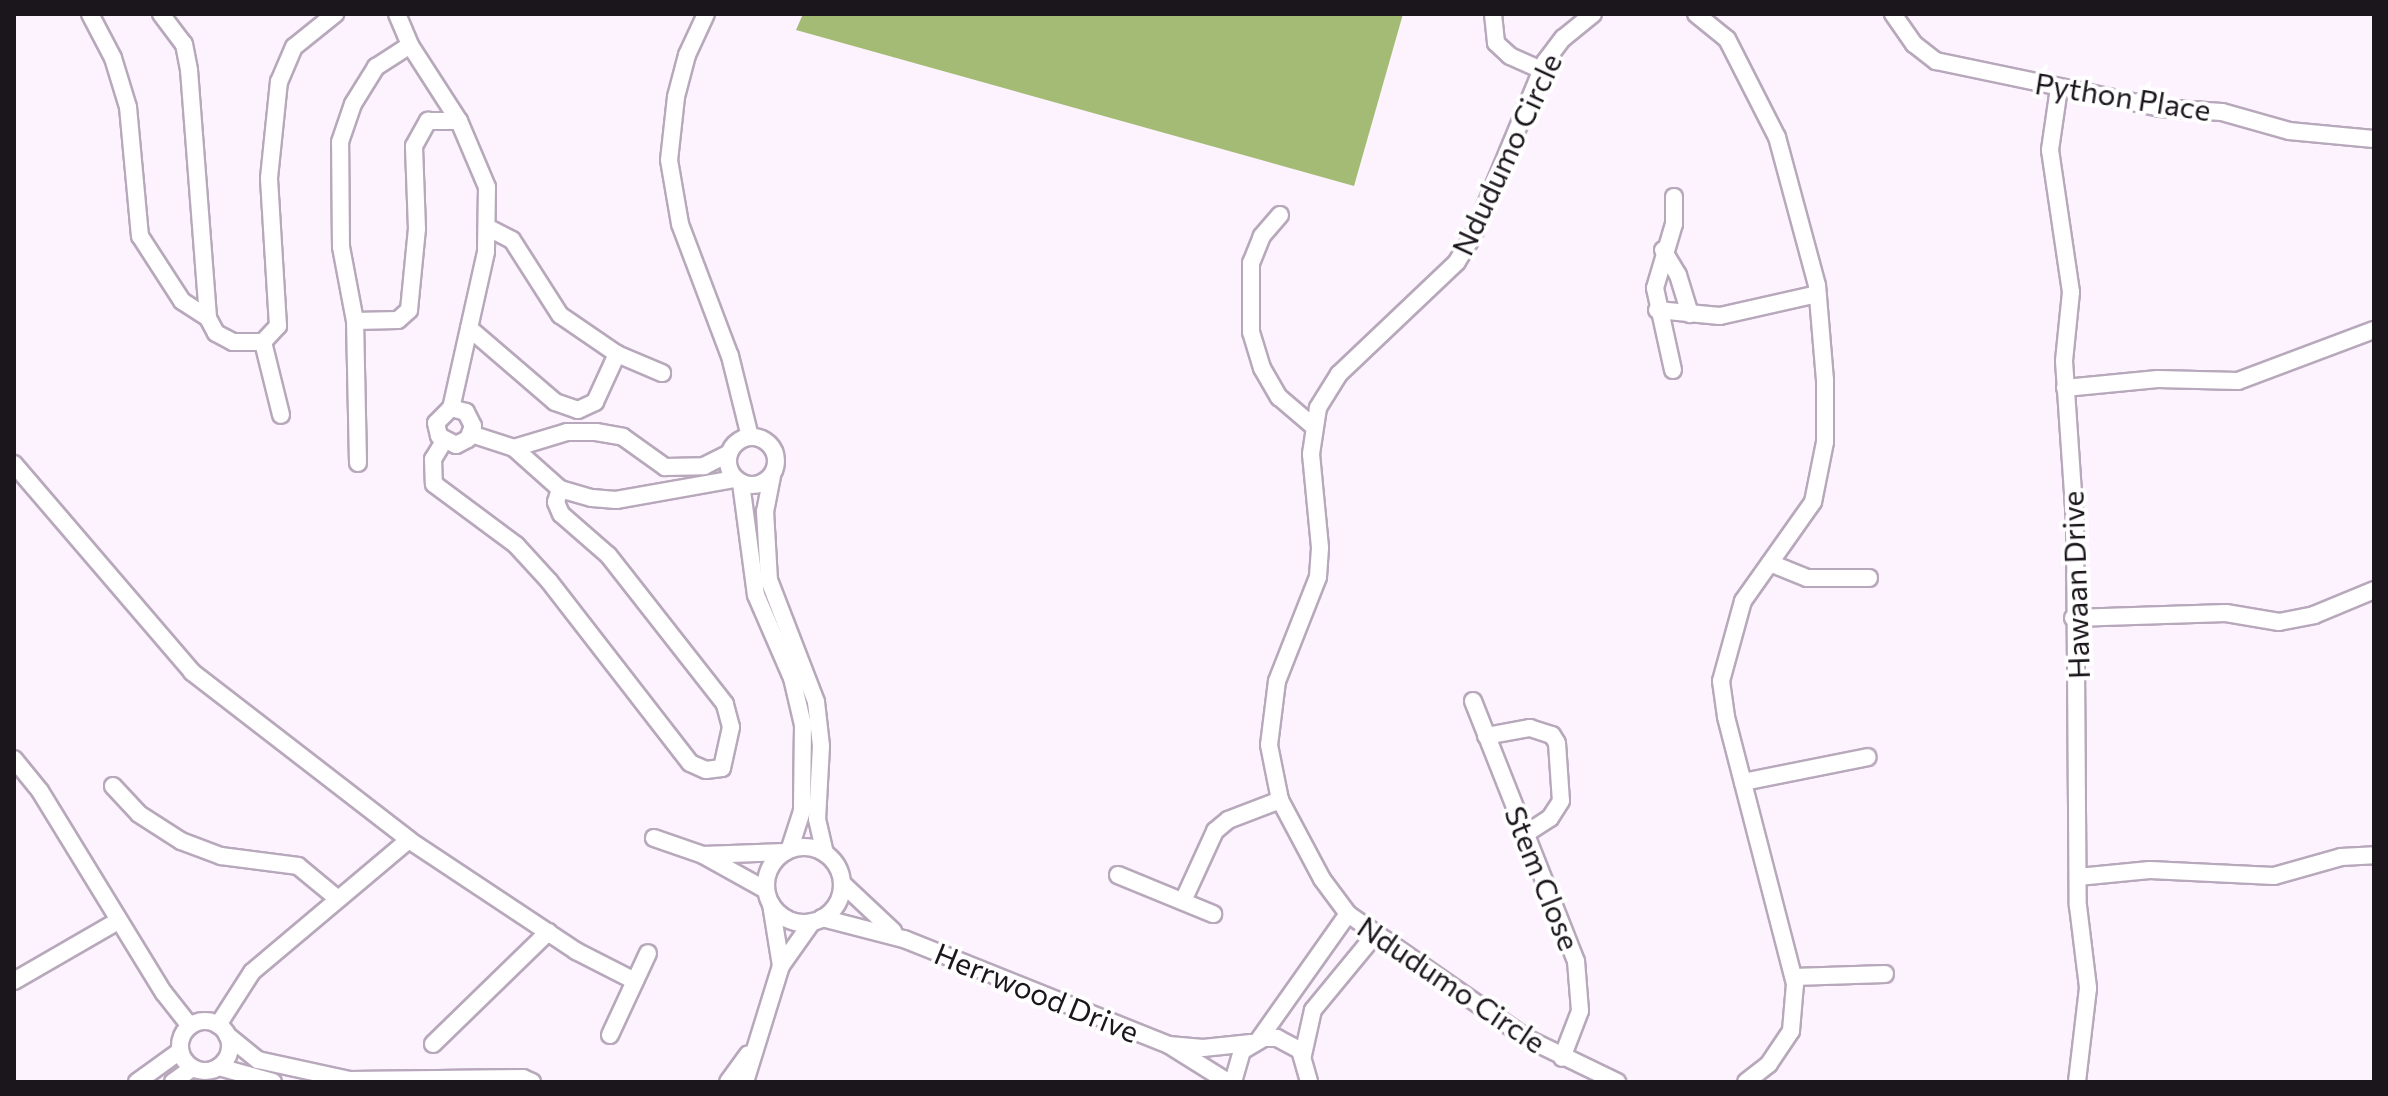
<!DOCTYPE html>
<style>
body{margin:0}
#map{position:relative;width:2388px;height:1096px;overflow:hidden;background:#fdf3ff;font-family:Commissioner,sans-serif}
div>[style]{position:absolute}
.forest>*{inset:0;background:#a4bb75}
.roads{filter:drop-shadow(2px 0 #b8a8bb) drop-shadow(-2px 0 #b8a8bb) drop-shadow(0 2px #b8a8bb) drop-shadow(0 -2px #b8a8bb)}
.minor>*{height:16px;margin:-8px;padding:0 8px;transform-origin:8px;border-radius:8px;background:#fff}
.minor>.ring{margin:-8px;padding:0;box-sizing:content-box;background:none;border:16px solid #fff;border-radius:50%}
span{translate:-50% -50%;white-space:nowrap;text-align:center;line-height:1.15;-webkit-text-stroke:8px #fff;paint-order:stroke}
.street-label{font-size:30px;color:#1b151c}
.frame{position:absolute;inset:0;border:16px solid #1b151c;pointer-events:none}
</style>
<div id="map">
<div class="forest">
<i style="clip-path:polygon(803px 14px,1403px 14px,1354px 186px,796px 30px)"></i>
</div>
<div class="roads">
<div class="minor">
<i style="left:90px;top:14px;width:50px;rotate:62.4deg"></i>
<i style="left:113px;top:58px;width:51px;rotate:73deg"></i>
<i style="left:128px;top:107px;width:130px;rotate:84.7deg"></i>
<i style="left:140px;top:236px;width:77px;rotate:57.1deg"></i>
<i style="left:182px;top:301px;width:31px;rotate:33deg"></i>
<i style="left:161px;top:14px;width:38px;rotate:53deg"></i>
<i style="left:184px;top:44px;width:26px;rotate:79deg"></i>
<i style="left:189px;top:70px;width:249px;rotate:85.6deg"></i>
<i style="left:208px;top:318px;width:17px;rotate:62deg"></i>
<i style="left:216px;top:333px;width:19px;rotate:28deg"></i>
<i style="left:233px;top:342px;width:30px"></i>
<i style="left:263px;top:342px;width:22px;rotate:-47deg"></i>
<i style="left:278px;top:326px;width:148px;rotate:-93.5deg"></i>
<i style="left:269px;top:178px;width:97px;rotate:-84.1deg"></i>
<i style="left:279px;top:82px;width:38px;rotate:-67deg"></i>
<i style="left:294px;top:47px;width:53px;rotate:-38.8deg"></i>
<i style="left:397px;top:14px;width:34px;rotate:67deg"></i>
<i style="left:410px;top:45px;width:90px;rotate:57.2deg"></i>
<i style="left:459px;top:121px;width:72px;rotate:67deg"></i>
<i style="left:487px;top:187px;width:65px;rotate:90.9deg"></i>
<i style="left:486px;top:252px;width:160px;rotate:102.6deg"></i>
<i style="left:451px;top:408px;width:21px;rotate:135deg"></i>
<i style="left:436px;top:423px;width:13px;rotate:77deg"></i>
<i style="left:439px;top:436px;width:19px;rotate:28deg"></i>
<i style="left:456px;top:445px;width:13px;rotate:-27deg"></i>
<i style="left:468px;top:439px;width:14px;rotate:-69deg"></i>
<i style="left:473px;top:426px;width:16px;rotate:-117deg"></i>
<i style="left:466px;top:412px;width:16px;rotate:-165deg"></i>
<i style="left:706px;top:14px;width:45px;rotate:114.9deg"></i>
<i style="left:687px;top:55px;width:43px;rotate:104.7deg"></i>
<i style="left:676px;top:97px;width:63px;rotate:96.3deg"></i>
<i style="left:669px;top:160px;width:65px;rotate:80.2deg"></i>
<i style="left:680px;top:224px;width:141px;rotate:69.3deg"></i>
<i style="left:730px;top:356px;width:83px;rotate:76.1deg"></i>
<i style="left:1493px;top:14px;width:29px;rotate:84deg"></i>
<i style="left:1496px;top:43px;width:19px;rotate:43deg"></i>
<i style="left:1510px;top:56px;width:35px;rotate:24deg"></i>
<i style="left:1593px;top:14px;width:38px;rotate:141deg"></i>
<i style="left:1563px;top:38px;width:30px;rotate:127deg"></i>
<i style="left:1545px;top:62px;width:188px;rotate:112.5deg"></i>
<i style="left:1473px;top:236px;width:31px;rotate:122deg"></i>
<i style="left:1457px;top:262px;width:163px;rotate:136.5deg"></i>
<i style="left:1339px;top:374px;width:40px;rotate:122deg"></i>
<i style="left:1318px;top:408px;width:47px;rotate:98.7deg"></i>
<i style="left:1311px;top:454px;width:94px;rotate:84.5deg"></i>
<i style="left:1320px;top:548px;width:29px;rotate:94deg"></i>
<i style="left:1318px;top:577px;width:112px;rotate:111.5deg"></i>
<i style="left:1277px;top:681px;width:64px;rotate:97.1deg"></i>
<i style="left:1269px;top:745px;width:56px;rotate:78.7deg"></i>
<i style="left:1280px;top:800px;width:89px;rotate:62deg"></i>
<i style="left:1322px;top:879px;width:44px;rotate:53.4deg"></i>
<i style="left:1348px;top:914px;width:219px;rotate:34.8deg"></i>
<i style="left:1528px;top:1039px;width:99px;rotate:25.8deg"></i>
<i style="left:1696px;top:14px;width:40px;rotate:39deg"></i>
<i style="left:1727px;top:39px;width:110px;rotate:63deg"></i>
<i style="left:1777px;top:137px;width:153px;rotate:74.9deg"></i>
<i style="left:1817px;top:285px;width:95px;rotate:85.2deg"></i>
<i style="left:1825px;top:380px;width:62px;rotate:90deg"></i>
<i style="left:1825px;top:442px;width:61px;rotate:101.3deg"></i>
<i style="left:1813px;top:502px;width:121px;rotate:125.3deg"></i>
<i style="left:1743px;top:601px;width:83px;rotate:105.4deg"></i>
<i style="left:1721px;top:681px;width:36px;rotate:82deg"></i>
<i style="left:1726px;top:717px;width:276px;rotate:75.5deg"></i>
<i style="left:1795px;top:984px;width:47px;rotate:94.9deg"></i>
<i style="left:1791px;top:1031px;width:40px;rotate:124deg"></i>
<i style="left:1769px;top:1064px;width:29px;rotate:142deg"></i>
<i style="left:1893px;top:14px;width:37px;rotate:55deg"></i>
<i style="left:1914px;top:44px;width:28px;rotate:38deg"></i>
<i style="left:1936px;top:61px;width:229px;rotate:11.8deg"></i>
<i style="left:2160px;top:108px;width:62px;rotate:3.7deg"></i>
<i style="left:2222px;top:112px;width:70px;rotate:15.8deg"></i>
<i style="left:2289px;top:131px;width:85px;rotate:5.4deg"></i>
<i style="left:2059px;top:88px;width:63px;rotate:98.3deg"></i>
<i style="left:2050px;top:150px;width:144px;rotate:81.6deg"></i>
<i style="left:2071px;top:292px;width:69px;rotate:95.8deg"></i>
<i style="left:2064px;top:361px;width:161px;rotate:86.1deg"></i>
<i style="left:2075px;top:522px;width:384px;rotate:89.6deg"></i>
<i style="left:2078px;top:906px;width:83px;rotate:83deg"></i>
<i style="left:2088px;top:988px;width:95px;rotate:96.7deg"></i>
<i style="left:1280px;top:215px;width:28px;rotate:131deg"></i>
<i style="left:1262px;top:236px;width:29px;rotate:112deg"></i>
<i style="left:1251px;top:263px;width:69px;rotate:90deg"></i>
<i style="left:1251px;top:332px;width:38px;rotate:73deg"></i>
<i style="left:1262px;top:368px;width:34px;rotate:60deg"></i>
<i style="left:1279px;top:397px;width:45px;rotate:40.5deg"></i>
<i style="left:1663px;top:250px;width:29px;rotate:59deg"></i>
<i style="left:1678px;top:275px;width:41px;rotate:72.9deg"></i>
<i style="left:1657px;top:310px;width:63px;rotate:5.4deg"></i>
<i style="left:1720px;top:316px;width:100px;rotate:-12.7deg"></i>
<i style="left:355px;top:321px;width:43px;rotate:-1.3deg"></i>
<i style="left:398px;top:320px;width:15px;rotate:-42deg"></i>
<i style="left:409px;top:310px;width:81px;rotate:-84.4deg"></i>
<i style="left:417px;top:229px;width:83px;rotate:-92.1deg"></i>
<i style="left:414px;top:146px;width:29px;rotate:-61deg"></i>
<i style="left:428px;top:121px;width:31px"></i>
<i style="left:469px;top:328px;width:113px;rotate:40.7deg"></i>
<i style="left:555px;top:402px;width:24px;rotate:19deg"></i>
<i style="left:578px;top:410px;width:19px;rotate:-25deg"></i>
<i style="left:595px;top:402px;width:53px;rotate:-65.4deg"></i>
<i style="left:617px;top:354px;width:69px;rotate:-145.6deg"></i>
<i style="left:560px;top:315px;width:89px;rotate:-122.6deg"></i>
<i style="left:512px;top:240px;width:27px;rotate:-153deg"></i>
<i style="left:263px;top:342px;width:75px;rotate:76.1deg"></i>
<i style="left:617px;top:354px;width:49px;rotate:22.9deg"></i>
<i style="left:1673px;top:370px;width:84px;rotate:-102.4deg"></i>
<i style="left:1655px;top:288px;width:67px;rotate:-73.5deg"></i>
<i style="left:1674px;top:224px;width:27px;rotate:-90deg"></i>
<i style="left:2065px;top:388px;width:93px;rotate:-5.5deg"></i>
<i style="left:2158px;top:379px;width:80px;rotate:1.4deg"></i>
<i style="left:2238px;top:381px;width:145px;rotate:-20.6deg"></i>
<i style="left:471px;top:434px;width:45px;rotate:18deg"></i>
<i style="left:514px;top:448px;width:62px;rotate:41.7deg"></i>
<i style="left:560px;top:489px;width:33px;rotate:16deg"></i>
<i style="left:592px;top:498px;width:24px;rotate:5deg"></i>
<i style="left:616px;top:500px;width:121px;rotate:-10deg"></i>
<i class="ring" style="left:728px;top:437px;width:32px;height:32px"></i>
<i style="left:444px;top:441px;width:21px;rotate:121deg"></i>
<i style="left:433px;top:459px;width:25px;rotate:88deg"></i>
<i style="left:434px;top:484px;width:102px;rotate:36.6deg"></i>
<i style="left:516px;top:545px;width:49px;rotate:47.5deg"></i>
<i style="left:549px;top:581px;width:230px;rotate:52.2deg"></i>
<i style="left:690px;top:763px;width:17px;rotate:24deg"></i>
<i style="left:706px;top:770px;width:16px;rotate:-7deg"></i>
<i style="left:722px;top:768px;width:42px;rotate:-77.6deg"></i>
<i style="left:731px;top:727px;width:24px;rotate:-105deg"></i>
<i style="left:725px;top:704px;width:189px;rotate:-128.1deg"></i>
<i style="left:608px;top:555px;width:62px;rotate:-138.9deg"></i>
<i style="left:561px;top:514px;width:13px;rotate:-113deg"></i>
<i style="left:556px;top:502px;width:14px;rotate:-73deg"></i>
<i style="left:514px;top:448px;width:55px;rotate:-16.8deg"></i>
<i style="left:567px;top:432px;width:29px"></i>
<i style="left:596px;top:432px;width:27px;rotate:10deg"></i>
<i style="left:623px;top:437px;width:52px;rotate:35.5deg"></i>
<i style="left:665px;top:467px;width:39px;rotate:-1deg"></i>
<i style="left:704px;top:466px;width:28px;rotate:-27deg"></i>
<i style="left:358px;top:463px;width:142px;rotate:-91.2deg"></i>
<i style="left:355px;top:321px;width:75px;rotate:-100.7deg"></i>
<i style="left:341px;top:247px;width:105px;rotate:-90.5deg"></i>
<i style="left:340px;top:142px;width:40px;rotate:-71.1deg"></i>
<i style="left:353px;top:104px;width:44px;rotate:-58.1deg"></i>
<i style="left:376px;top:67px;width:40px;rotate:-32.9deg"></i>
<i style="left:14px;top:464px;width:274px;rotate:49.4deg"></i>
<i style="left:192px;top:672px;width:274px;rotate:37.7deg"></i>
<i style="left:409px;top:840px;width:201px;rotate:33.6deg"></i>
<i style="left:576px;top:951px;width:66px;rotate:27deg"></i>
<i style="left:772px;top:476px;width:36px;rotate:101deg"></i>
<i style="left:765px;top:511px;width:69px;rotate:86.7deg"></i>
<i style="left:769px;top:580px;width:131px;rotate:68.9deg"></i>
<i style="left:816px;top:702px;width:44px;rotate:83.5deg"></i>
<i style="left:821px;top:746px;width:73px;rotate:93.1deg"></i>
<i style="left:817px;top:819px;width:35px;rotate:77deg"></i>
<i style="left:741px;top:483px;width:113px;rotate:82.4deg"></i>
<i style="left:756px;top:595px;width:90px;rotate:66.6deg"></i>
<i style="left:792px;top:678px;width:48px;rotate:76.8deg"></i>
<i style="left:803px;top:725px;width:86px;rotate:90.7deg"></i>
<i style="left:802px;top:811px;width:40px;rotate:108deg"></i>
<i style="left:1770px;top:563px;width:40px;rotate:22deg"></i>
<i style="left:1807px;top:578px;width:62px"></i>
<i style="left:2073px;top:618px;width:153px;rotate:-1.9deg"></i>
<i style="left:2226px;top:613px;width:54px;rotate:9.6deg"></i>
<i style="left:2279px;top:622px;width:36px;rotate:-11deg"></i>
<i style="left:2314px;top:615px;width:65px;rotate:-22.6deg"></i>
<i style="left:1473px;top:701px;width:280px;rotate:68.4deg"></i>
<i style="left:1576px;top:961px;width:50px;rotate:85.4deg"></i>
<i style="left:1580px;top:1011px;width:50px;rotate:111deg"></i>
<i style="left:1486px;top:736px;width:45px;rotate:-10.3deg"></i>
<i style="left:1530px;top:728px;width:23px;rotate:18deg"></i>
<i style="left:1552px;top:735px;width:9px;rotate:58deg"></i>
<i style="left:1557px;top:743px;width:58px;rotate:86.1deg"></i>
<i style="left:1561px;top:801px;width:20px;rotate:123deg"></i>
<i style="left:1550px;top:818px;width:30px;rotate:147deg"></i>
<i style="left:14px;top:759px;width:41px;rotate:50.9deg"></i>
<i style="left:40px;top:791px;width:237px;rotate:58.5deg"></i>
<i style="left:164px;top:993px;width:42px;rotate:51.8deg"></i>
<i style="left:1743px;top:782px;width:127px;rotate:-11.3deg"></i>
<i style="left:113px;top:786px;width:38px;rotate:47deg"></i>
<i style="left:139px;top:814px;width:50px;rotate:32.7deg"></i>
<i style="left:181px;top:841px;width:43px;rotate:20.6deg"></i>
<i style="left:221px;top:856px;width:78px;rotate:7.4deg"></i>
<i style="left:298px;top:866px;width:52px;rotate:39.5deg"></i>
<i style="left:654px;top:838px;width:52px;rotate:19.1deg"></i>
<i style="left:703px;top:855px;width:72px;rotate:29.1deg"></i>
<i class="ring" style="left:766px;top:847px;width:60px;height:60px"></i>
<i style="left:703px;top:855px;width:82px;rotate:-2.1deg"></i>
<i style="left:1118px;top:875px;width:103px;rotate:22.3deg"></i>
<i style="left:2078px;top:877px;width:72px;rotate:-5.6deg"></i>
<i style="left:2150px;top:870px;width:124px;rotate:2.8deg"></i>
<i style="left:2274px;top:876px;width:70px;rotate:-15.8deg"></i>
<i style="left:2341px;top:857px;width:33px;rotate:-3deg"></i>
<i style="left:843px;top:884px;width:69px;rotate:43.2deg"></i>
<i style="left:1183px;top:901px;width:77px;rotate:-65.4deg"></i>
<i style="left:1215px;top:831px;width:17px;rotate:-40deg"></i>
<i style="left:1228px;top:820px;width:56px;rotate:-21deg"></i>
<i style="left:771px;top:904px;width:63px;rotate:80.8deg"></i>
<i style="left:822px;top:918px;width:85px;rotate:14.4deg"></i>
<i style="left:904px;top:939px;width:285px;rotate:21.8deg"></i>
<i style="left:1169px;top:1045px;width:34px;rotate:5deg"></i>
<i style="left:1203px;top:1048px;width:48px;rotate:-5.9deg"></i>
<i style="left:1794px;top:977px;width:91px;rotate:-1.9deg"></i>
<i style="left:14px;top:981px;width:120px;rotate:-30deg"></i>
<i class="ring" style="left:180px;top:1021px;width:34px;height:34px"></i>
<i style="left:218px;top:1025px;width:63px;rotate:-57.3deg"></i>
<i style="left:252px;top:972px;width:205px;rotate:-40.1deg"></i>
<i style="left:227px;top:1035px;width:40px;rotate:39deg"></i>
<i style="left:258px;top:1060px;width:94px;rotate:12.3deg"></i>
<i style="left:350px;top:1080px;width:173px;rotate:-0.7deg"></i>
<i style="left:523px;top:1078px;width:10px;rotate:24deg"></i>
<i style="left:610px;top:1035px;width:90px;rotate:-65.1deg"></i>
<i style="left:1258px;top:1041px;width:156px;rotate:-54.7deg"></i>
<i style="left:433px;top:1044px;width:161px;rotate:-44.2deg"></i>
<i style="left:1172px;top:1047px;width:66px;rotate:32deg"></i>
<i style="left:1303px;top:1055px;width:46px;rotate:-77.5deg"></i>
<i style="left:1313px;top:1010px;width:96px;rotate:-50.5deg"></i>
<i style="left:219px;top:1067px;width:56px;rotate:15.5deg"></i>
<i style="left:137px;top:1082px;width:53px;rotate:-35.8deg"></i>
<i style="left:173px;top:1082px;width:24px;rotate:-36deg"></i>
<i style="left:728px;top:1082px;width:34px;rotate:-54deg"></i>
<i style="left:745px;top:1082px;width:121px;rotate:-72.8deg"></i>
<i style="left:781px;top:966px;width:54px;rotate:-54.8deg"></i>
<i style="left:1233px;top:1082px;width:32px;rotate:-74deg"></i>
<i style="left:1242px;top:1051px;width:26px;rotate:-31deg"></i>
<i style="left:1264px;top:1038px;width:13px"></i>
<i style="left:1277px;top:1038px;width:26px;rotate:28deg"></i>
<i style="left:1300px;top:1050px;width:33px;rotate:74deg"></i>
</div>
</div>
<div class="street-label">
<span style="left:2123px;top:96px;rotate:9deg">Python Place</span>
<span style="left:1506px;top:154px;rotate:-65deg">Ndudumo Circle</span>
<span style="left:2075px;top:585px;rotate:-92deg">Hawaan Drive</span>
<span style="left:1543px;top:878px;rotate:68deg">Stem Close</span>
<span style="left:1452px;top:984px;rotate:34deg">Ndudumo Circle</span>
<span style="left:1037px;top:992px;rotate:22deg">Herrwood Drive</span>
</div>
<div class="frame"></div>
</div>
